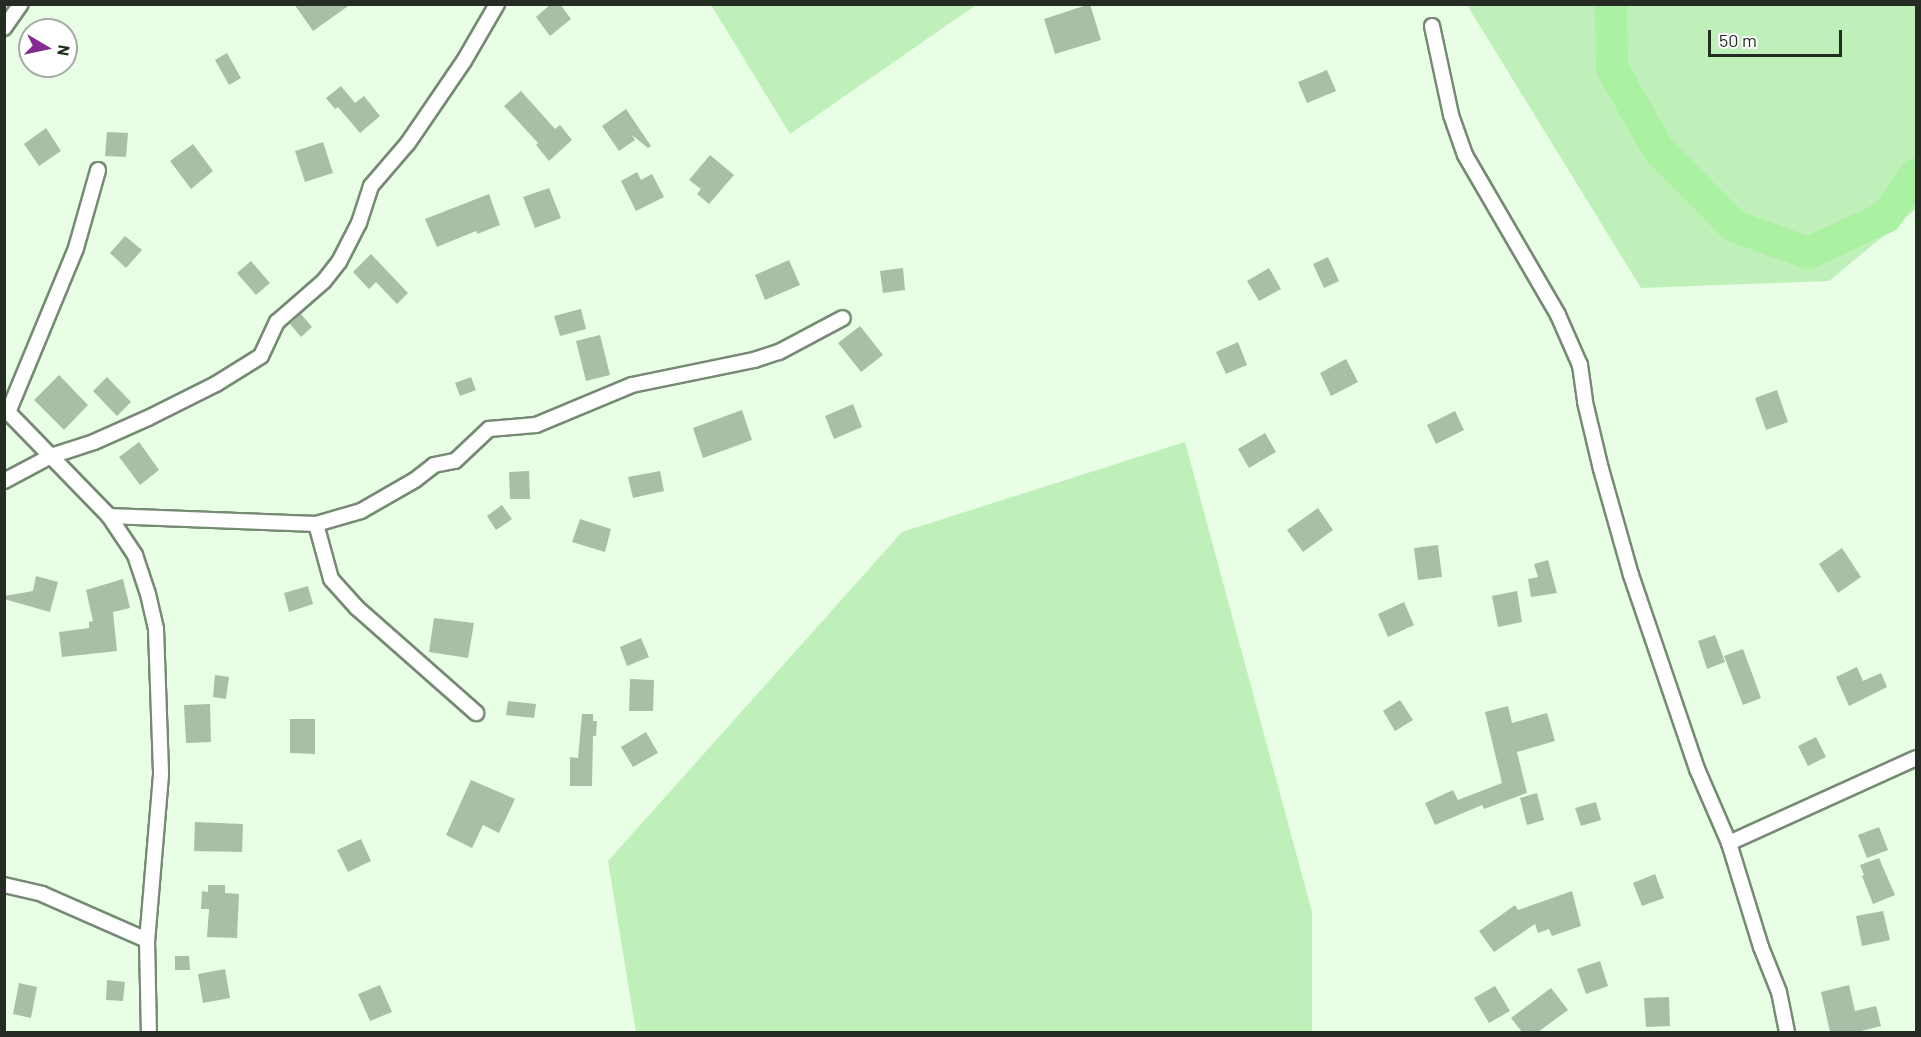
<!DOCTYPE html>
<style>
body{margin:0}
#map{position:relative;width:1921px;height:1037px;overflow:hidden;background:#e8ffe5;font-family:Barlow,sans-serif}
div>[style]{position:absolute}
.green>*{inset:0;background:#bff0b9}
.river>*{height:32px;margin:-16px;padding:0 16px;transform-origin:16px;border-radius:16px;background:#aaf1a1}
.building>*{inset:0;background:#a9bea6}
.roads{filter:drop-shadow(2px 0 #768a74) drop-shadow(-2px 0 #768a74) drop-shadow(0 2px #768a74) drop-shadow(0 -2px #768a74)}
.minor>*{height:14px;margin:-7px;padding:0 7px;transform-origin:7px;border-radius:7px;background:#fff}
span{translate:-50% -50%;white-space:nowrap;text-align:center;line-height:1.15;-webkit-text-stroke:4.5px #fff;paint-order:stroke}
.frame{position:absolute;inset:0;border:6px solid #242c23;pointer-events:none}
.north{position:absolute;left:18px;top:18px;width:60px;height:60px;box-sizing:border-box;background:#fff;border:2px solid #a7aba7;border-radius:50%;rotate:99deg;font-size:16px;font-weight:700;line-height:24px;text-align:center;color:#242c23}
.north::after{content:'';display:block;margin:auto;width:21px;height:27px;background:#862994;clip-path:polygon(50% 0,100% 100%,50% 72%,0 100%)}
.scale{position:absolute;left:1708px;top:30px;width:134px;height:27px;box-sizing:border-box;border:3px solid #242c23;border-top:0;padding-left:8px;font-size:18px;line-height:21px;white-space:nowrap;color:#242c23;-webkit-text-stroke:4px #fff;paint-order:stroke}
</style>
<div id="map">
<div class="green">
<i style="clip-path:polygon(711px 5px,976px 5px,790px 134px)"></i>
<i style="clip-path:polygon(1467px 5px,1916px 5px,1916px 209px,1829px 281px,1641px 288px)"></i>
<i style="clip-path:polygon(1185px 442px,1312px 912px,1312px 1032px,636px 1032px,608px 861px,902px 532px)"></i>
</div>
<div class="river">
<i style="left:1611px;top:4px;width:64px;rotate:89.1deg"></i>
<i style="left:1612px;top:68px;width:93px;rotate:60.4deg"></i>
<i style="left:1658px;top:149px;width:108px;rotate:45.4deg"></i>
<i style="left:1734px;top:226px;width:79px;rotate:20deg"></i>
<i style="left:1808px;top:253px;width:86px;rotate:-24.8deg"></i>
<i style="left:1886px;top:217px;width:52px;rotate:-55.1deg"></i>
</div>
<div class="building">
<i style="clip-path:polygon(294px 4px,351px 4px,313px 31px)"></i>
<i style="clip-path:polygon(551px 4px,560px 4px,571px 19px,550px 36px,536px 17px)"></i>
<i style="clip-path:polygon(1090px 4px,1101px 40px,1055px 54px,1044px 19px)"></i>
<i style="clip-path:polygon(227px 53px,241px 78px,229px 85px,215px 60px)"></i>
<i style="clip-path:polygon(1327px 70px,1336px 91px,1307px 103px,1298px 82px)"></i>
<i style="clip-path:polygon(341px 86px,355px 103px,364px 96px,380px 116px,360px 133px,338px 107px,335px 109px,326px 98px)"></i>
<i style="clip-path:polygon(521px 91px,555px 129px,560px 125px,572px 140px,549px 161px,536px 145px,538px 143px,504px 106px)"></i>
<i style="clip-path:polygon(626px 109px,651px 146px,648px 148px,632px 135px,635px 140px,619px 151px,602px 126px)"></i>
<i style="clip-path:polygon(46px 128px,61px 151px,39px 166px,24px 144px)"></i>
<i style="clip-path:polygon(107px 132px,128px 133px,126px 157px,105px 156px)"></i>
<i style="clip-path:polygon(323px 142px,333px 173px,305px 182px,295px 151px)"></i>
<i style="clip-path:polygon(193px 144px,213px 171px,191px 189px,170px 161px)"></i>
<i style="clip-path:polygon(710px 155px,734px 175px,709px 204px,697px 194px,701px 189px,689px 180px)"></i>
<i style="clip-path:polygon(637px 172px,641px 180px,652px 174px,664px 197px,636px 211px,621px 181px)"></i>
<i style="clip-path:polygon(549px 188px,561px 218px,535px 228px,523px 197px)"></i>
<i style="clip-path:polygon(489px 194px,500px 225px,477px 234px,476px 231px,437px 247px,425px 219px)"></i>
<i style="clip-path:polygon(125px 236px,142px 250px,126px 268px,110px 253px)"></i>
<i style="clip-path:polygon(371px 254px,408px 293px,397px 304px,376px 282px,369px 289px,353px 272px)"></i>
<i style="clip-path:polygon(1328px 257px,1339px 281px,1324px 288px,1313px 264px)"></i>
<i style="clip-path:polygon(789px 260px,800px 285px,765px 300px,755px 275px)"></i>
<i style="clip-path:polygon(251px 261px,270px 283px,256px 295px,237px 273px)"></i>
<i style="clip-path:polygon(903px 268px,905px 290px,883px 293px,880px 271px)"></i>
<i style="clip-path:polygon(1269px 268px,1281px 289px,1259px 301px,1247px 281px)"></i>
<i style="clip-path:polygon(581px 309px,586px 329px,560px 336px,554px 316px)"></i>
<i style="clip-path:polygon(301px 314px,312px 327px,301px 337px,290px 324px)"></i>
<i style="clip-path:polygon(860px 326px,883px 355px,861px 372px,838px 343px)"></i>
<i style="clip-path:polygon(600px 335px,610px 375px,586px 381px,576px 341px)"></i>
<i style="clip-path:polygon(1238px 342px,1247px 365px,1226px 374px,1216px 352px)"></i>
<i style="clip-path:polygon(1346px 359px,1358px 382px,1331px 396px,1320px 373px)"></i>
<i style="clip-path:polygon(59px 375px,88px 405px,64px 430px,34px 400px)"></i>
<i style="clip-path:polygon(107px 377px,131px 402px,117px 416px,93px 391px)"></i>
<i style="clip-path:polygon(471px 377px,476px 390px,460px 396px,455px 383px)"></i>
<i style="clip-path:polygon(1777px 390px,1788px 422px,1766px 430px,1755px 398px)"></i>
<i style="clip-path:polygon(853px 404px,862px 427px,834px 439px,825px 416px)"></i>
<i style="clip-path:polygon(742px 410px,752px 440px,703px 458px,693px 428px)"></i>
<i style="clip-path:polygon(1455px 411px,1464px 430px,1436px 444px,1427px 425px)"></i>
<i style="clip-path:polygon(1265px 433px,1276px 452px,1249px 468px,1238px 449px)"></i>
<i style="clip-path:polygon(139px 442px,159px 470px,140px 485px,119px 457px)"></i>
<i style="clip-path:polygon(529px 471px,530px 499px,510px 499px,509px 472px)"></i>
<i style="clip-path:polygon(660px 471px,664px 491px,633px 498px,628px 477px)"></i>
<i style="clip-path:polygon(502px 505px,512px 519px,496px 530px,487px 516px)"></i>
<i style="clip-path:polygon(1318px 508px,1333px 530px,1303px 552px,1287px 530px)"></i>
<i style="clip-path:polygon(580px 519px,611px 529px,605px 552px,572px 542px)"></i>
<i style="clip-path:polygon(1438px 545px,1442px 577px,1418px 580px,1414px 548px)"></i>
<i style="clip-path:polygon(1842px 548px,1861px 577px,1838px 593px,1819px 564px)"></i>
<i style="clip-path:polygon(1548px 560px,1557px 593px,1531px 597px,1528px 579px,1538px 577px,1534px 564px)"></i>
<i style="clip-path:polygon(36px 576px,58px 582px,50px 612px,4px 599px,4px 596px,33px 591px)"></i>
<i style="clip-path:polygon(123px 579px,130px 608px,113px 612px,117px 651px,62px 657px,59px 632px,89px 628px,89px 622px,93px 621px,86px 590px)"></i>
<i style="clip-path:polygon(308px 586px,313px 604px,289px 612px,284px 593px)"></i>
<i style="clip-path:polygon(1517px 591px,1522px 622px,1498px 627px,1492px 596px)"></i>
<i style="clip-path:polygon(1404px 602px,1414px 625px,1388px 637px,1378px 614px)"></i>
<i style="clip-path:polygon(434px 618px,474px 623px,468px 658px,429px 652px)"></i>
<i style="clip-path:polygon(1715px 635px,1725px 662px,1707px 669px,1698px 641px)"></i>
<i style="clip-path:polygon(641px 638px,649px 657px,627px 666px,620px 647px)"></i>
<i style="clip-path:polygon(1743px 649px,1761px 698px,1743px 705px,1724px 656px)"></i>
<i style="clip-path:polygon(1857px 667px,1863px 681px,1881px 673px,1887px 687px,1849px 706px,1836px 677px)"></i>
<i style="clip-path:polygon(215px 675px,229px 677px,226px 699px,213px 697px)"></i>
<i style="clip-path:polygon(630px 679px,654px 680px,653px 711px,629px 711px)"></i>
<i style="clip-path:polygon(1400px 700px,1413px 720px,1395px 731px,1383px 711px)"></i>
<i style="clip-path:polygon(508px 701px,536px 704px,534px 718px,506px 715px)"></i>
<i style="clip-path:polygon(210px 704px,211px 742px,186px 743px,184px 705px)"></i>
<i style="clip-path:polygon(1508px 706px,1512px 723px,1547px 713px,1555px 741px,1517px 752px,1527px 793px,1484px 809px,1482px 805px,1435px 825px,1425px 803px,1453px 790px,1458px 800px,1502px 783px,1485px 712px)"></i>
<i style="clip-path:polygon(582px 714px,593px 714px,593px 721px,597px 721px,596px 736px,593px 736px,592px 786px,570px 786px,570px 757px,578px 758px)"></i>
<i style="clip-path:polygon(290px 719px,315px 719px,315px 754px,290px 753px)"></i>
<i style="clip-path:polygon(646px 732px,658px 753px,633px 767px,621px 747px)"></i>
<i style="clip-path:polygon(1816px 737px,1826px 757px,1808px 766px,1798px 746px)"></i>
<i style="clip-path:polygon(471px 780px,515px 799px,499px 833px,483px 825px,472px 848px,446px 835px)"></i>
<i style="clip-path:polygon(1537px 793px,1544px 820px,1527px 825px,1520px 798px)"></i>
<i style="clip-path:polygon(1596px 802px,1601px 820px,1581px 826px,1575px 808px)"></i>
<i style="clip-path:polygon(195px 822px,243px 824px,242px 852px,194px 851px)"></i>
<i style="clip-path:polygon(1879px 827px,1888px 850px,1867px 858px,1858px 835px)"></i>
<i style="clip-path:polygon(361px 839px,371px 861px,348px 872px,337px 850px)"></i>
<i style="clip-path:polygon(1879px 858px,1895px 895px,1873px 904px,1862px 876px,1864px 875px,1860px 865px)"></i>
<i style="clip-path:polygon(1655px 874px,1664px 898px,1642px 906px,1633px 883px)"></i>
<i style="clip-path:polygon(208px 885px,225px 885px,225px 893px,239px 894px,237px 938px,207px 937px,209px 909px,201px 909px,202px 891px,208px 892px)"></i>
<i style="clip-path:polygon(1572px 891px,1581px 926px,1552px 936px,1549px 929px,1538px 933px,1535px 924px,1494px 952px,1479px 931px,1515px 905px,1518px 910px)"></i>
<i style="clip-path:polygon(1883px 911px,1890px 940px,1862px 946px,1856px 916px)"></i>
<i style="clip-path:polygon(175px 956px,189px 956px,190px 970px,175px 970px)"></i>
<i style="clip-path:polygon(1600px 961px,1608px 986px,1586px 994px,1577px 969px)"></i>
<i style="clip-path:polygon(225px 969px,230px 998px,203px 1003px,198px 974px)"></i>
<i style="clip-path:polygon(107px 980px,125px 982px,123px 1001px,106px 1000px)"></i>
<i style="clip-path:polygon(19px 983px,37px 987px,31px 1018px,13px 1014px)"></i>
<i style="clip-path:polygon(380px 985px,392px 1012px,370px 1021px,358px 994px)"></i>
<i style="clip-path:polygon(1849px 985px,1855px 1011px,1876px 1006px,1881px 1026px,1857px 1032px,1830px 1032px,1821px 992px)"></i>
<i style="clip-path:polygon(1495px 986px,1510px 1011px,1489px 1023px,1474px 998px)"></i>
<i style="clip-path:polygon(1551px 988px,1568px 1010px,1538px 1032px,1522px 1032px,1511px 1018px)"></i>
<i style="clip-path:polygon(1669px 997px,1670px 1026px,1646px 1027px,1644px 998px)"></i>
</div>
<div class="roads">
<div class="minor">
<i style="left:1432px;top:26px;width:91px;rotate:77.9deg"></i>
<i style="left:1451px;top:115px;width:42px;rotate:70.7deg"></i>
<i style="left:1465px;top:155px;width:185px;rotate:59.8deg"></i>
<i style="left:1558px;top:315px;width:55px;rotate:66.3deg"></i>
<i style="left:1580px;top:365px;width:37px;rotate:82deg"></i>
<i style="left:1585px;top:402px;width:69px;rotate:76.6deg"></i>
<i style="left:1601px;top:469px;width:110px;rotate:74.2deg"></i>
<i style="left:1631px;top:575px;width:205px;rotate:71.2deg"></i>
<i style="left:1697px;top:769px;width:81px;rotate:66.6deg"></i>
<i style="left:1729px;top:843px;width:109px;rotate:72.9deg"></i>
<i style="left:1761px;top:947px;width:48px;rotate:68.2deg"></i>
<i style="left:1779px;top:992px;width:41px;rotate:78.7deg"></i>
<i style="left:4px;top:28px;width:29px;rotate:-55deg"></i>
<i style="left:4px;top:408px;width:151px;rotate:45.8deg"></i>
<i style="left:109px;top:516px;width:47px;rotate:56.3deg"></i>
<i style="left:135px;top:555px;width:41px;rotate:71.6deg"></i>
<i style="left:148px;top:594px;width:36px;rotate:77deg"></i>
<i style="left:156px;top:629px;width:146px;rotate:88deg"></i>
<i style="left:161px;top:775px;width:166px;rotate:94.8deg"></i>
<i style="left:147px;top:940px;width:92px;rotate:88.8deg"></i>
<i style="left:9px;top:410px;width:175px;rotate:-67.5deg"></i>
<i style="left:76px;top:248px;width:81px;rotate:-74.2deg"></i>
<i style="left:4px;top:481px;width:53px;rotate:-28deg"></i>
<i style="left:51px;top:456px;width:45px;rotate:-18deg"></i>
<i style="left:94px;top:442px;width:59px;rotate:-24deg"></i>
<i style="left:148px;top:418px;width:76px;rotate:-26.6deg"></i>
<i style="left:216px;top:384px;width:53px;rotate:-31.9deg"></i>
<i style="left:261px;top:356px;width:38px;rotate:-65deg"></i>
<i style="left:277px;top:322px;width:62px;rotate:-41.1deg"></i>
<i style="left:324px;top:281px;width:24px;rotate:-52deg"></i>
<i style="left:339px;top:262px;width:44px;rotate:-62.9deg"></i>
<i style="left:359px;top:223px;width:39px;rotate:-72deg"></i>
<i style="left:371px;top:186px;width:57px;rotate:-49.3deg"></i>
<i style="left:408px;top:143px;width:99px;rotate:-55.7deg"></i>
<i style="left:464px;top:61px;width:66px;rotate:-59.9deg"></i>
<i style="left:109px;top:516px;width:207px;rotate:2.2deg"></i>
<i style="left:316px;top:524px;width:57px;rotate:74.7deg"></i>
<i style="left:331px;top:579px;width:39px;rotate:48deg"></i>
<i style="left:357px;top:608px;width:159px;rotate:41.4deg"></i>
<i style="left:316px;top:524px;width:47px;rotate:-16.1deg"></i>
<i style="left:361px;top:511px;width:62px;rotate:-29.9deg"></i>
<i style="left:415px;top:480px;width:24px;rotate:-38deg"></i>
<i style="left:434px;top:465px;width:21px;rotate:-11deg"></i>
<i style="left:455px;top:461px;width:47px;rotate:-43.3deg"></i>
<i style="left:489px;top:429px;width:47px;rotate:-4.9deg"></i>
<i style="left:536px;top:425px;width:104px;rotate:-22.6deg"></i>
<i style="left:632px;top:385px;width:125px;rotate:-11.6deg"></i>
<i style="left:754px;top:360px;width:26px;rotate:-18deg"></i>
<i style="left:779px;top:352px;width:72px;rotate:-28deg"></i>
<i style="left:1729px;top:843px;width:205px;rotate:-24.4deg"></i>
<i style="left:4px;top:885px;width:39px;rotate:13deg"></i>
<i style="left:42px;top:894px;width:115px;rotate:23.7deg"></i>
</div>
</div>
<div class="frame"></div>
<div class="north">N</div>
<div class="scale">50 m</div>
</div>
